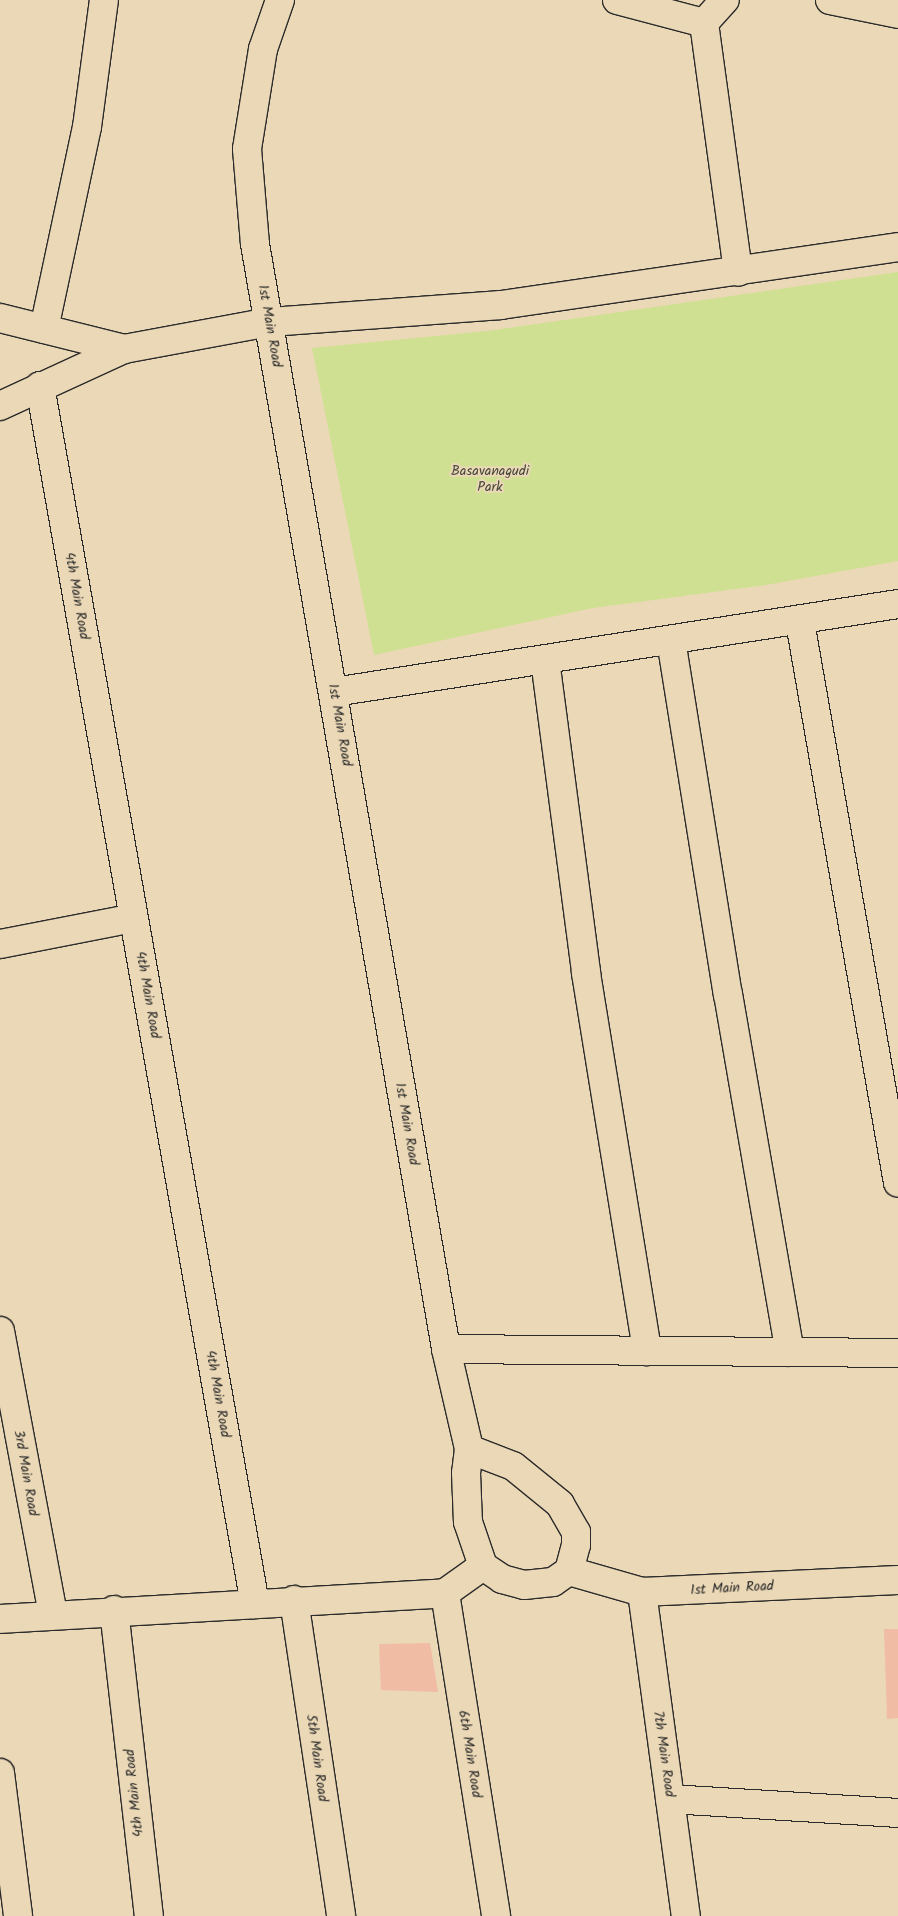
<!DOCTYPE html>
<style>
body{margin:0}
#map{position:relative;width:898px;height:1916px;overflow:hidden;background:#ebd8b6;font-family:Kalam,sans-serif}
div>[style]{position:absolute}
.green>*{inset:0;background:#d0e093}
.building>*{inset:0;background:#f1bca4}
.roads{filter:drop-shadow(1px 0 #2b2b2b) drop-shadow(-1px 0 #2b2b2b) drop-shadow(0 1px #2b2b2b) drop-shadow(0 -1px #2b2b2b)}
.minor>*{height:28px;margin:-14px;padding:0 14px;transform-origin:14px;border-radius:14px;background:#ebd8b6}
span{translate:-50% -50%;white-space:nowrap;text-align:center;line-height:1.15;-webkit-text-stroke:4px #ebd8b6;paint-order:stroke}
.street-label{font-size:14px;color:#2b2b2b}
.park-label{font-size:14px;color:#44463b}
</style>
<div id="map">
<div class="green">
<i style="clip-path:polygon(898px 272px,898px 561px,766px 585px,593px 608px,374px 655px,312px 348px,487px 331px)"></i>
</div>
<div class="building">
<i style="clip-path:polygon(884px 1629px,898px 1629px,898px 1718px,887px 1719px)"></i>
<i style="clip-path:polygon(430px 1643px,438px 1692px,381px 1690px,379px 1644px)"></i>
</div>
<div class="roads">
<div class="minor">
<i style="left:280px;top:0;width:52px;rotate:109.1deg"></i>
<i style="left:263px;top:49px;width:101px;rotate:99.1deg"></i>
<i style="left:247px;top:149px;width:95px;rotate:85.2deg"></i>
<i style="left:255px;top:244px;width:1121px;rotate:80.19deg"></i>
<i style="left:446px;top:1349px;width:103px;rotate:77deg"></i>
<i style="left:469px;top:1449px;width:24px;rotate:97deg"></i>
<i style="left:466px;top:1473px;width:49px;rotate:87.7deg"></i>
<i style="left:468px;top:1522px;width:46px;rotate:71.2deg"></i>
<i style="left:483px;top:1566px;width:23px;rotate:34deg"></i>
<i style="left:502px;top:1579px;width:23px;rotate:15deg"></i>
<i style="left:524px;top:1585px;width:29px;rotate:-6deg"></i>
<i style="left:553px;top:1582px;width:19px;rotate:-35deg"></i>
<i style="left:569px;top:1571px;width:27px;rotate:-75deg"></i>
<i style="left:576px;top:1545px;width:13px;rotate:-90deg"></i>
<i style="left:576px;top:1532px;width:32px;rotate:-120deg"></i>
<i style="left:560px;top:1504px;width:60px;rotate:-141deg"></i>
<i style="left:513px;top:1466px;width:47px;rotate:-158.9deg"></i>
<i style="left:617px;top:0;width:90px;rotate:14.8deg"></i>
<i style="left:830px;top:0;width:69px;rotate:11.6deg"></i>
<i style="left:704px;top:23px;width:251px;rotate:82.2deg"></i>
<i style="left:704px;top:23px;width:31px;rotate:-48deg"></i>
<i style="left:0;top:318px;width:128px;rotate:14deg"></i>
<i style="left:44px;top:329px;width:207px;rotate:-78deg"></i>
<i style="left:87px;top:127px;width:128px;rotate:-82.4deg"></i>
<i style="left:40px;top:386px;width:1237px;rotate:79.99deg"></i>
<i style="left:0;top:406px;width:136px;rotate:-24.7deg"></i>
<i style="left:124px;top:349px;width:148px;rotate:-10.5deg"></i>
<i style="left:270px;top:322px;width:232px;rotate:-4.2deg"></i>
<i style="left:501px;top:305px;width:401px;rotate:-8.3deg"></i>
<i style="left:800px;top:622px;width:569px;rotate:80.09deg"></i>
<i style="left:671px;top:640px;width:359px;rotate:80.9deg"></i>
<i style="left:728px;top:994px;width:363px;rotate:80.2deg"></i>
<i style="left:545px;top:660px;width:316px;rotate:82.5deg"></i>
<i style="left:586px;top:973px;width:383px;rotate:80.8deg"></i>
<i style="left:334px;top:692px;width:571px;rotate:-8.87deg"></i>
<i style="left:0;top:944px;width:136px;rotate:-11deg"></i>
<i style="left:0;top:1331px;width:289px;rotate:79.4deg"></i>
<i style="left:446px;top:1349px;width:452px;rotate:0.5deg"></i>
<i style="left:569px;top:1571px;width:76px;rotate:16deg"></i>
<i style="left:642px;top:1592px;width:256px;rotate:-2.7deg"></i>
<i style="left:642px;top:1592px;width:327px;rotate:82.3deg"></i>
<i style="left:445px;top:1593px;width:327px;rotate:81deg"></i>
<i style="left:294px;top:1600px;width:319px;rotate:81.5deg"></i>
<i style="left:114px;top:1610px;width:308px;rotate:83.5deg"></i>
<i style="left:0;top:1619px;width:446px;rotate:-3.3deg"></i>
<i style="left:445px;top:1593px;width:47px;rotate:-35.4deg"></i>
<i style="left:0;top:1773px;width:144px;rotate:82.8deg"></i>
<i style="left:670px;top:1799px;width:228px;rotate:3.5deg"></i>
</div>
</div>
<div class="street-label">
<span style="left:270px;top:326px;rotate:80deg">1st Main Road</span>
<span style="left:77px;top:596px;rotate:80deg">4th Main Road</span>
<span style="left:340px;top:725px;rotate:80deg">1st Main Road</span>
<span style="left:148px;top:995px;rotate:80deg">4th Main Road</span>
<span style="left:407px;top:1124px;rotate:80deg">1st Main Road</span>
<span style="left:218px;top:1394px;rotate:80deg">4th Main Road</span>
<span style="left:26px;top:1473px;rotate:80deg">3rd Main Road</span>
<span style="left:732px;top:1588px;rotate:-3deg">1st Main Road</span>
<span style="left:470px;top:1754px;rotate:81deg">6th Main Road</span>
<span style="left:664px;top:1754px;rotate:82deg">7th Main Road</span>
<span style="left:317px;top:1758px;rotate:82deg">5th Main Road</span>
<span style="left:134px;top:1793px;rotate:-96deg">4th Main Road</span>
</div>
<div class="park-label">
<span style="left:490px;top:479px">Basavanagudi<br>Park</span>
</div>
</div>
